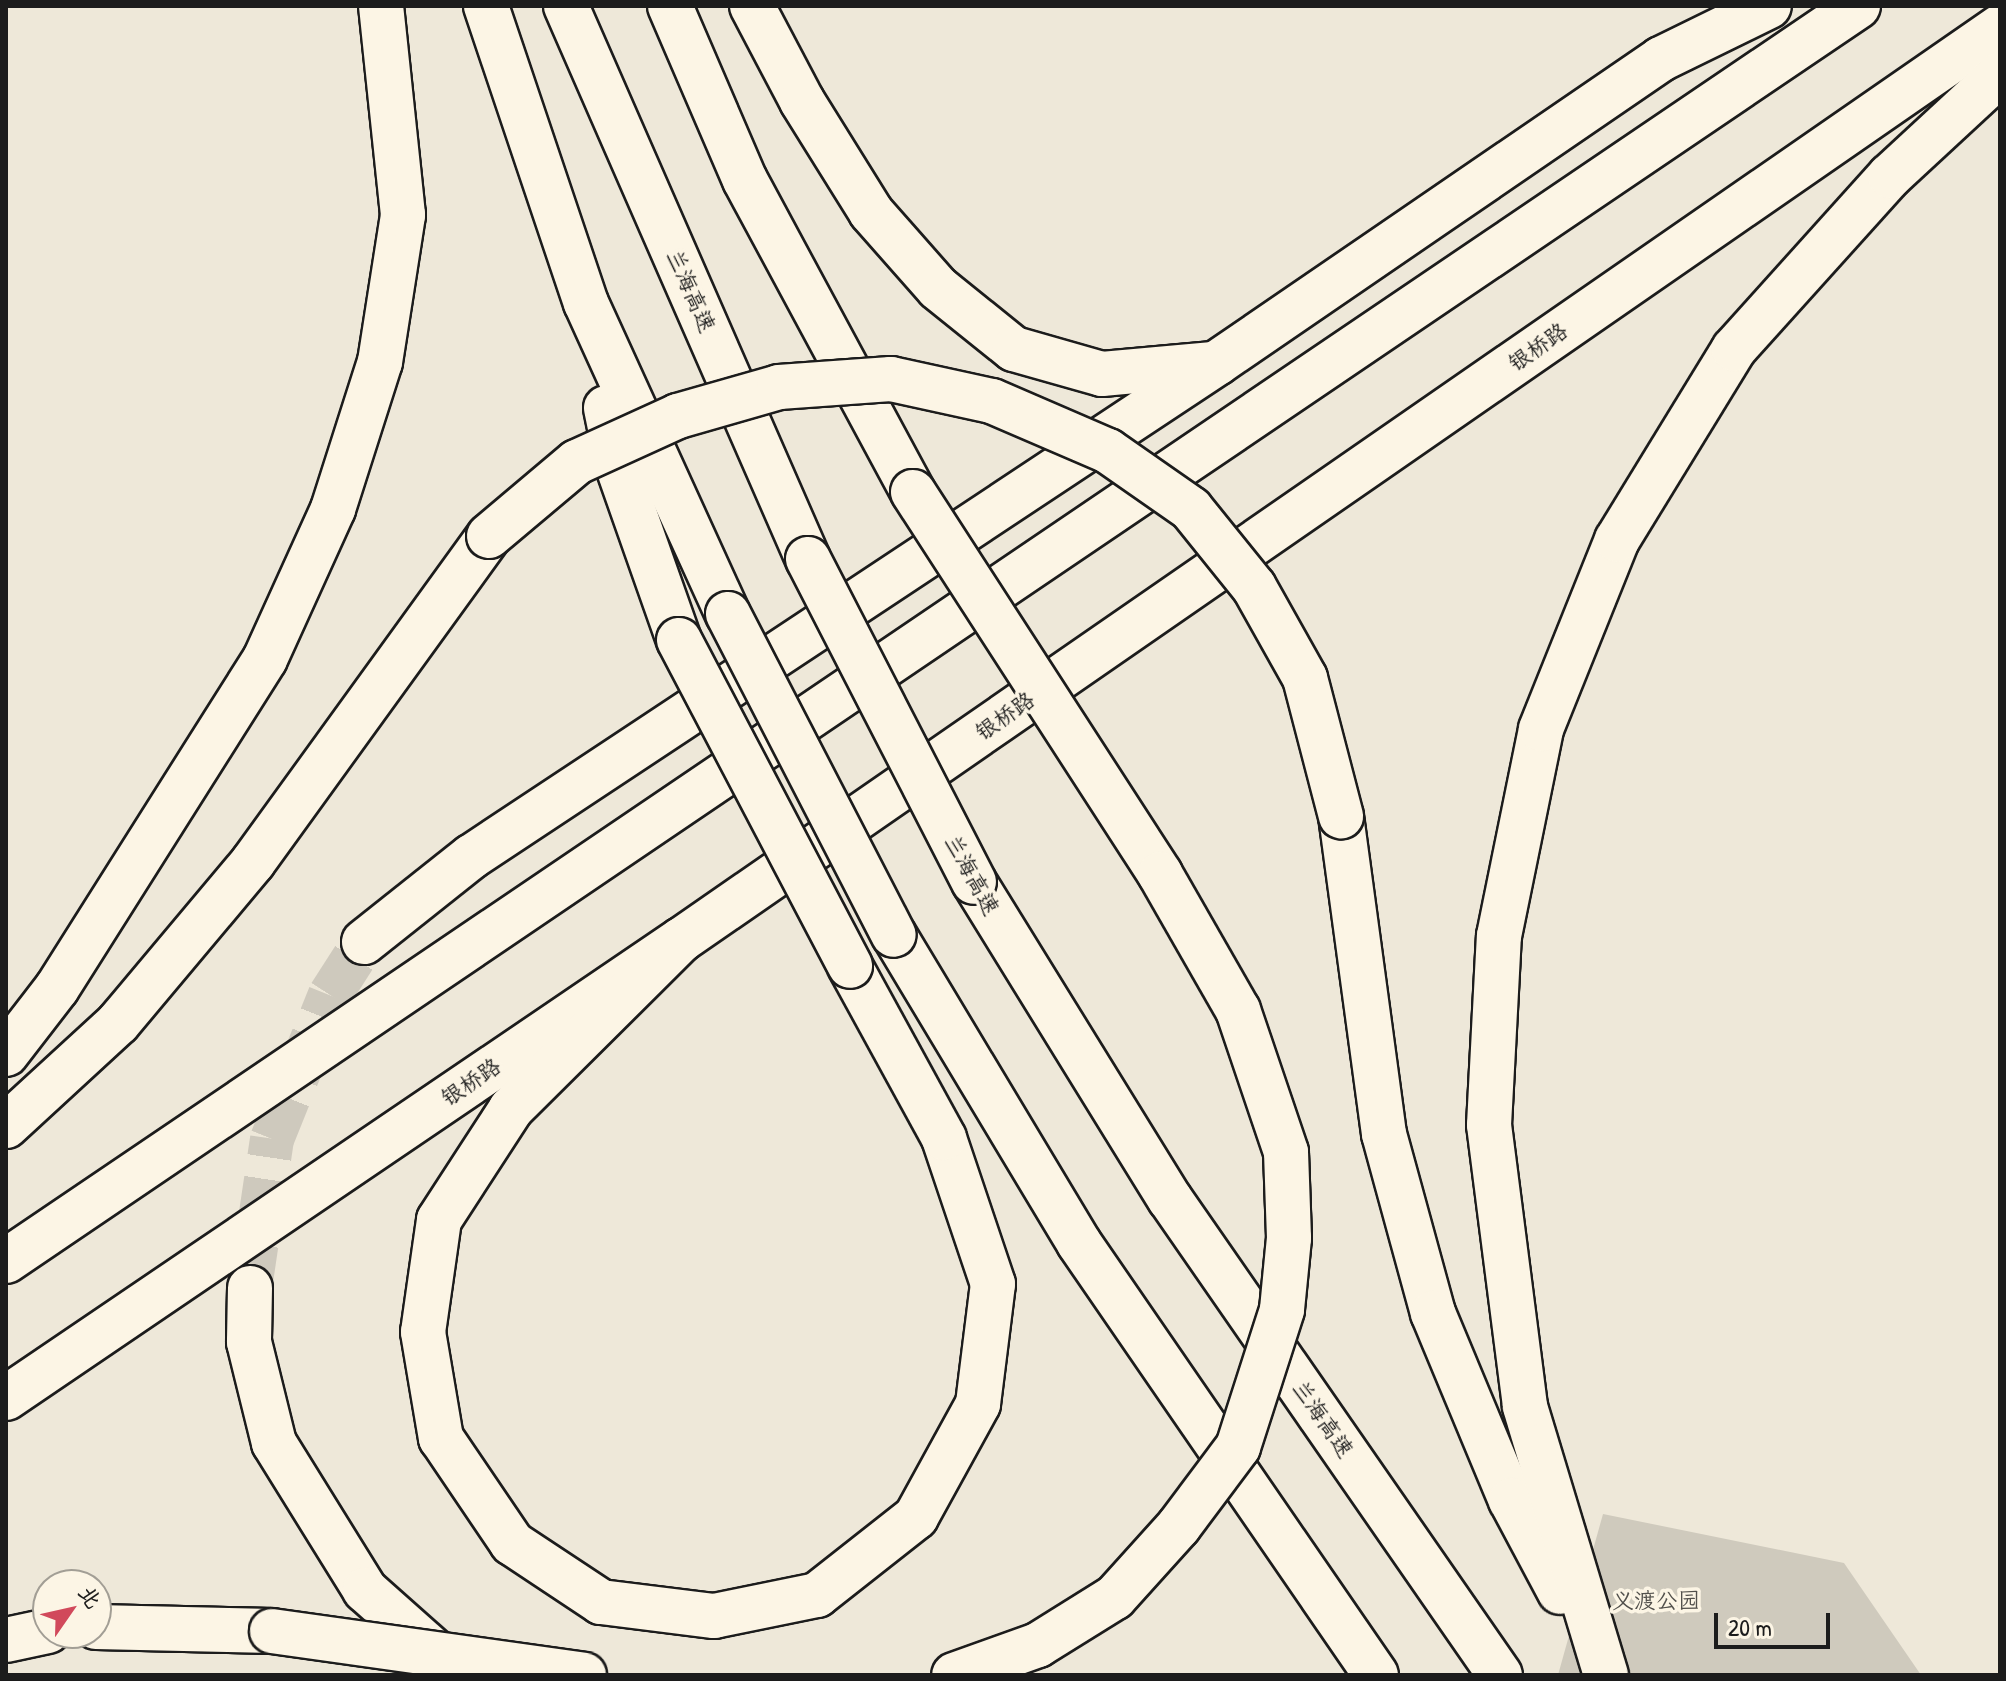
<!DOCTYPE html>
<meta charset="utf-8">
<style>
body{margin:0}
#map{position:relative;width:2006px;height:1681px;overflow:hidden;background:#eee8d9;font-family:"Patrick Hand","LXGW WenKai TC",sans-serif}
div>[style]{position:absolute}
.green>*{inset:0;background:#cfcabd}
.motorway-tunnel>*{height:44px;margin-top:-22px;transform-origin:0;background:repeating-linear-gradient(90deg,#cec9bd 0 44px,transparent 0 66px)}
.roads{filter:drop-shadow(2px 0 #1c1c1c) drop-shadow(-2px 0 #1c1c1c) drop-shadow(0 2px #1c1c1c) drop-shadow(0 -2px #1c1c1c)}
.primary>*{height:44px;margin:-22px;padding:0 22px;transform-origin:22px;border-radius:22px;background:#fcf5e5}
.motorway>*{height:44px;margin:-22px;padding:0 22px;transform-origin:22px;border-radius:22px;background:#fcf5e5}
.bridges{filter:drop-shadow(2px 0 #1c1c1c) drop-shadow(-2px 0 #1c1c1c) drop-shadow(0 2px #1c1c1c) drop-shadow(0 -2px #1c1c1c)}
.motorway-bridge>*{height:44px;margin:-22px;padding:0 22px;transform-origin:22px;border-radius:22px;background:#fcf5e5}
span{translate:-50% -50%;white-space:nowrap;text-align:center;line-height:1.15;-webkit-text-stroke:7px #fcf5e5;paint-order:stroke}
.street-label{font-size:22px;color:#1c1c1c}
.park-label{font-size:22px;color:#52504c}
.frame{position:absolute;inset:0;border:8px solid #1c1c1c;pointer-events:none}
.north{position:absolute;left:32px;top:1569px;width:80px;height:80px;box-sizing:border-box;background:#fcf5e5;border:2px solid #a29e95;border-radius:50%;rotate:56deg;font-size:22px;font-weight:700;line-height:32px;text-align:center;color:#1c1c1c}
.north::after{content:'';display:block;margin:auto;width:28px;height:36px;background:#d1495b;clip-path:polygon(50% 0,100% 100%,50% 72%,0 100%)}
.scale{position:absolute;left:1714px;top:1613px;width:116px;height:36px;box-sizing:border-box;border:4px solid #1c1c1c;border-top:0;padding-left:10px;font-size:24px;line-height:28px;white-space:nowrap;color:#1c1c1c;-webkit-text-stroke:6px #fcf5e5;paint-order:stroke}
</style>
<div id="map">
<div class="green">
<i style="clip-path:polygon(1603px 1514px,1844px 1563px,1921px 1675px,1558px 1675px)"></i>
</div>
<div class="motorway-tunnel">
<i style="left:250px;top:1288px;width:151px;rotate:-81.6deg"></i>
<i style="left:272px;top:1139px;width:155px;rotate:-68.1deg"></i>
<i style="left:330px;top:995px;width:63px;rotate:-57.3deg"></i>
</div>
<div class="roads">
<div class="primary">
<i style="left:6px;top:1261px;width:2237px;rotate:-34.12deg"></i>
<i style="left:6px;top:1398px;width:816px;rotate:-34.16deg"></i>
<i style="left:681px;top:940px;width:1604px;rotate:-34.69deg"></i>
</div>
<div class="motorway">
<i style="left:486px;top:6px;width:313px;rotate:71.4deg"></i>
<i style="left:586px;top:303px;width:342px;rotate:65.5deg"></i>
<i style="left:566px;top:6px;width:604px;rotate:66.37deg"></i>
<i style="left:670px;top:6px;width:189px;rotate:66.7deg"></i>
<i style="left:745px;top:180px;width:354px;rotate:61.7deg"></i>
<i style="left:752px;top:6px;width:107px;rotate:62.2deg"></i>
<i style="left:802px;top:101px;width:131px;rotate:58.1deg"></i>
<i style="left:871px;top:212px;width:101px;rotate:48.6deg"></i>
<i style="left:938px;top:288px;width:97px;rotate:38.8deg"></i>
<i style="left:1014px;top:349px;width:91px;rotate:15.9deg"></i>
<i style="left:1102px;top:374px;width:109px;rotate:-5.2deg"></i>
<i style="left:606px;top:408px;width:60px;rotate:78.5deg"></i>
<i style="left:618px;top:467px;width:183px;rotate:70.6deg"></i>
<i style="left:1341px;top:816px;width:321px;rotate:82.3deg"></i>
<i style="left:1384px;top:1134px;width:186px;rotate:74.7deg"></i>
<i style="left:1433px;top:1313px;width:203px;rotate:67.4deg"></i>
<i style="left:1511px;top:1500px;width:104px;rotate:62deg"></i>
<i style="left:974px;top:882px;width:373px;rotate:58.3deg"></i>
<i style="left:1170px;top:1199px;width:579px;rotate:55.27deg"></i>
<i style="left:894px;top:935px;width:359px;rotate:59deg"></i>
<i style="left:1079px;top:1243px;width:524px;rotate:55.49deg"></i>
<i style="left:681px;top:940px;width:240px;rotate:135.2deg"></i>
<i style="left:511px;top:1109px;width:132px;rotate:123deg"></i>
<i style="left:439px;top:1220px;width:113px;rotate:98.1deg"></i>
<i style="left:423px;top:1332px;width:108px;rotate:80.4deg"></i>
<i style="left:441px;top:1438px;width:127px;rotate:55.9deg"></i>
<i style="left:512px;top:1543px;width:107px;rotate:33.5deg"></i>
<i style="left:601px;top:1602px;width:114px;rotate:7.1deg"></i>
<i style="left:714px;top:1616px;width:105px;rotate:-11.5deg"></i>
<i style="left:817px;top:1595px;width:126px;rotate:-38.2deg"></i>
<i style="left:916px;top:1517px;width:129px;rotate:-61.2deg"></i>
<i style="left:978px;top:1404px;width:121px;rotate:-82.9deg"></i>
<i style="left:993px;top:1284px;width:154px;rotate:-108.6deg"></i>
<i style="left:944px;top:1138px;width:196px;rotate:-118.7deg"></i>
<i style="left:364px;top:942px;width:137px;rotate:-38.5deg"></i>
<i style="left:471px;top:857px;width:895px;rotate:-33.51deg"></i>
<i style="left:1217px;top:363px;width:538px;rotate:-34.4deg"></i>
<i style="left:1661px;top:59px;width:120px;rotate:-26.1deg"></i>
<i style="left:6px;top:1054px;width:83px;rotate:-52.3deg"></i>
<i style="left:57px;top:988px;width:389px;rotate:-57.7deg"></i>
<i style="left:265px;top:659px;width:165px;rotate:-65.6deg"></i>
<i style="left:333px;top:509px;width:154px;rotate:-72.3deg"></i>
<i style="left:380px;top:362px;width:149px;rotate:-81.1deg"></i>
<i style="left:403px;top:215px;width:210px;rotate:-96deg"></i>
<i style="left:6px;top:1126px;width:152px;rotate:-42.6deg"></i>
<i style="left:118px;top:1023px;width:210px;rotate:-50deg"></i>
<i style="left:253px;top:862px;width:402px;rotate:-54.1deg"></i>
<i style="left:250px;top:1288px;width:54px;rotate:91.1deg"></i>
<i style="left:249px;top:1342px;width:104px;rotate:76.1deg"></i>
<i style="left:274px;top:1443px;width:173px;rotate:58.2deg"></i>
<i style="left:365px;top:1590px;width:119px;rotate:41.6deg"></i>
<i style="left:96px;top:1627px;width:176px;rotate:1.3deg"></i>
<i style="left:6px;top:1640px;width:43px;rotate:-12.1deg"></i>
<i style="left:1606px;top:1675px;width:281px;rotate:-106.8deg"></i>
<i style="left:1525px;top:1406px;width:283px;rotate:-97.3deg"></i>
<i style="left:1489px;top:1125px;width:189px;rotate:-87deg"></i>
<i style="left:1499px;top:936px;width:211px;rotate:-78.5deg"></i>
<i style="left:1541px;top:729px;width:204px;rotate:-68.1deg"></i>
<i style="left:1617px;top:540px;width:224px;rotate:-58.5deg"></i>
<i style="left:1734px;top:349px;width:233px;rotate:-48deg"></i>
<i style="left:1890px;top:176px;width:150px;rotate:-42.8deg"></i>
</div>
</div>
<div class="bridges">
<div class="motorway-bridge">
<i style="left:913px;top:492px;width:455px;rotate:57.1deg"></i>
<i style="left:1160px;top:874px;width:157px;rotate:60.2deg"></i>
<i style="left:1238px;top:1010px;width:150px;rotate:71.3deg"></i>
<i style="left:1286px;top:1152px;width:86px;rotate:88deg"></i>
<i style="left:1289px;top:1238px;width:72px;rotate:95.6deg"></i>
<i style="left:1282px;top:1310px;width:144px;rotate:107.8deg"></i>
<i style="left:1238px;top:1447px;width:99px;rotate:126.8deg"></i>
<i style="left:1179px;top:1526px;width:96px;rotate:132deg"></i>
<i style="left:1115px;top:1597px;width:91px;rotate:148.1deg"></i>
<i style="left:1038px;top:1645px;width:89px;rotate:160.3deg"></i>
<i style="left:489px;top:536px;width:115px;rotate:-40.1deg"></i>
<i style="left:577px;top:462px;width:111px;rotate:-24.5deg"></i>
<i style="left:678px;top:416px;width:105px;rotate:-16deg"></i>
<i style="left:779px;top:387px;width:112px;rotate:-4.1deg"></i>
<i style="left:891px;top:379px;width:103px;rotate:12.3deg"></i>
<i style="left:992px;top:401px;width:126px;rotate:23.3deg"></i>
<i style="left:1108px;top:451px;width:101px;rotate:34.9deg"></i>
<i style="left:1191px;top:509px;width:100px;rotate:51.1deg"></i>
<i style="left:1254px;top:587px;width:104px;rotate:60.7deg"></i>
<i style="left:1305px;top:678px;width:143px;rotate:75.4deg"></i>
<i style="left:808px;top:559px;width:363px;rotate:62.8deg"></i>
<i style="left:728px;top:614px;width:361px;rotate:62.7deg"></i>
<i style="left:679px;top:640px;width:368px;rotate:62.3deg"></i>
<i style="left:272px;top:1631px;width:315px;rotate:8deg"></i>
</div>
</div>
<div class="street-label">
<span style="left:691px;top:291px;rotate:66deg">兰海高速</span>
<span style="left:1538px;top:347px;rotate:-35deg">银桥路</span>
<span style="left:1005px;top:716px;rotate:-35deg">银桥路</span>
<span style="left:972px;top:875px;rotate:61deg">兰海高速</span>
<span style="left:471px;top:1082px;rotate:-34deg">银桥路</span>
<span style="left:1323px;top:1419px;rotate:55deg">兰海高速</span>
</div>
<div class="park-label">
<span style="left:1656px;top:1601px">义渡公园</span>
</div>
<div class="frame"></div>
<div class="north">北</div>
<div class="scale">20 m</div>
</div>
